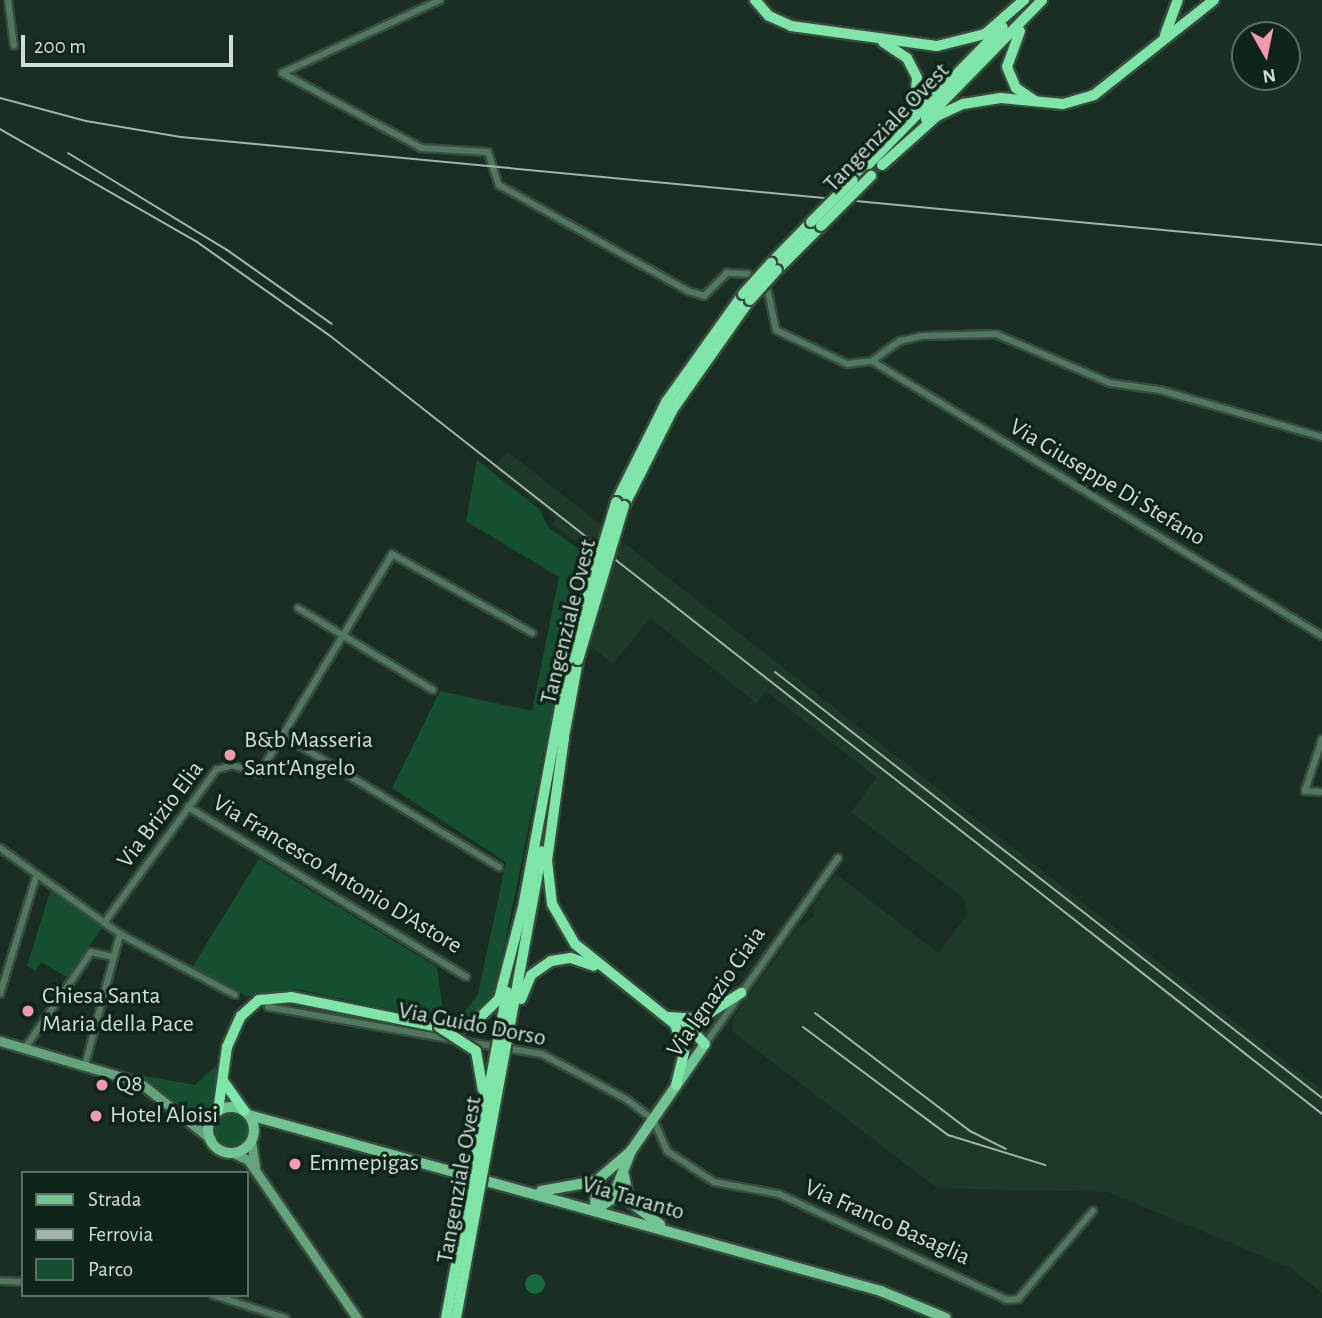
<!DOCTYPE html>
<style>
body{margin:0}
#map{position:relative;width:1322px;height:1318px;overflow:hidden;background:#1a2f22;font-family:"Alegreya Sans",sans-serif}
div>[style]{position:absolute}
.built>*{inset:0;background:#1e3928}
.green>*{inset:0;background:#145030}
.round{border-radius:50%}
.water>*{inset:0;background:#156a40}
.roads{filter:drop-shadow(2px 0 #374b3e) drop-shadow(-2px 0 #374b3e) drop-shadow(0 2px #374b3e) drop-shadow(0 -2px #374b3e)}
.street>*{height:6px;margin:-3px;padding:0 3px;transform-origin:3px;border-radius:3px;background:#51775f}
.secondary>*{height:9px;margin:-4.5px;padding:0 4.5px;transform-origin:4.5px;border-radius:4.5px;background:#64a37c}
.primary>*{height:10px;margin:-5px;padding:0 5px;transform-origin:5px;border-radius:5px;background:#72c593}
.primary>.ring{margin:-5px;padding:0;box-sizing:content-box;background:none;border:10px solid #72c593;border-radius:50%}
.highway>*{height:10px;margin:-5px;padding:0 5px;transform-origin:5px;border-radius:5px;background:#7ee4a7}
.rail>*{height:2px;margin:-1px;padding:0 1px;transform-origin:1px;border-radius:1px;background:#a5b4aa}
.bridges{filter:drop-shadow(2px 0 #374b3e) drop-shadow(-2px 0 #374b3e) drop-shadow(0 2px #374b3e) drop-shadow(0 -2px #374b3e)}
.highway-bridge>*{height:10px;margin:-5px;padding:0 5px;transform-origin:5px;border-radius:5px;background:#7ee4a7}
.dots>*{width:19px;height:19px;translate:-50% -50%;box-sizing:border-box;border:4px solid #102519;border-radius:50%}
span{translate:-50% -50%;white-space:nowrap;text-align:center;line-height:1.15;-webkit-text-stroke:7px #102519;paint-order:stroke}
.street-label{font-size:24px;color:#d0ddd4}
.poi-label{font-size:24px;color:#d0ddd4}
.left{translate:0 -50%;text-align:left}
.legend{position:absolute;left:21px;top:1171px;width:228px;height:126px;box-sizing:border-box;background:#102519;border:2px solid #5d6f64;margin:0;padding:9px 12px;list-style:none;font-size:21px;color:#d0ddd4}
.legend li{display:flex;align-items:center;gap:14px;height:35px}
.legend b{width:35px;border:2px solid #5d6f64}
.north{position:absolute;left:1231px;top:21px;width:70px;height:70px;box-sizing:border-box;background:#102519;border:2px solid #5d6f64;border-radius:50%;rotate:171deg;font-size:19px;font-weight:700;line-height:28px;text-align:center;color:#d0ddd4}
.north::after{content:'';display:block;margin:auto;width:24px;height:32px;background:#f29aad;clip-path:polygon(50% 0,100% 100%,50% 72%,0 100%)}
.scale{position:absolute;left:21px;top:35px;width:212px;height:32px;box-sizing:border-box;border:4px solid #d0ddd4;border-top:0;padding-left:9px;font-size:21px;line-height:24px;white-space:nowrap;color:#d0ddd4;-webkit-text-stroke:5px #102519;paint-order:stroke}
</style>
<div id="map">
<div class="built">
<i style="clip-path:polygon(508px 452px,1322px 1090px,1322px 1293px,1291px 1268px,1108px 1192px,937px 1188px,732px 1031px,733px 1017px,796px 929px,814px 917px,812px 906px,836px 874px,938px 953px,968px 914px,963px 898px,851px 812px,877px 778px,766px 691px,756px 703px,650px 618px,613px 664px,588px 644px,609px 566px,552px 524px,556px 518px,493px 467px)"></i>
</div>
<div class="green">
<i style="clip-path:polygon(477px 460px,539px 509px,548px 527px,580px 550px,584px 561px,564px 625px,566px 643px,495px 992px,490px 1006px,457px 1023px,478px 994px,506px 862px,392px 788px,440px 691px,532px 711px,559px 577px,466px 521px)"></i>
<i style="clip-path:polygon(259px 859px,437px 967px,444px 1021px,296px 989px,247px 996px,191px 969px)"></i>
<i style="clip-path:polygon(50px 892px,103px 927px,67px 977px,41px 962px,35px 971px,27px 966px)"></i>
<i style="clip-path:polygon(216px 1066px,216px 1105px,208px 1112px,187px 1113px,140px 1075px,195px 1085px)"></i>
<i class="round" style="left:214px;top:1113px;width:34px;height:34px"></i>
</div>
<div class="water">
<i class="round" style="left:525px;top:1274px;width:20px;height:20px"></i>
</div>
<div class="roads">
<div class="street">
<i style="left:8px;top:0;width:46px;rotate:82.6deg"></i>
<i style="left:440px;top:0;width:174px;rotate:155.2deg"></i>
<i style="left:282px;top:73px;width:158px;rotate:28.3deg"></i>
<i style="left:421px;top:148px;width:67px;rotate:3.4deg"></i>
<i style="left:488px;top:152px;width:35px;rotate:72deg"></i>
<i style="left:499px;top:185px;width:217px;rotate:29.3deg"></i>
<i style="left:688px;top:291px;width:17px;rotate:17deg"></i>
<i style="left:704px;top:296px;width:33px;rotate:-45deg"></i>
<i style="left:727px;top:273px;width:21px;rotate:3deg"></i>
<i style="left:768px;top:292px;width:39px;rotate:78deg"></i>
<i style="left:776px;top:330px;width:79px;rotate:25.6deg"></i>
<i style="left:847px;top:364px;width:25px;rotate:-7deg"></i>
<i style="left:872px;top:361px;width:34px;rotate:-36deg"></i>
<i style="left:900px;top:341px;width:22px;rotate:-13deg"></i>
<i style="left:921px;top:336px;width:75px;rotate:-1.5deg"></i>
<i style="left:996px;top:334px;width:124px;rotate:23.3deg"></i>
<i style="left:1110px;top:383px;width:50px;rotate:8deg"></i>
<i style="left:1160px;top:390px;width:169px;rotate:16.2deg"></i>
<i style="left:872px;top:361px;width:527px;rotate:31.43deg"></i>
<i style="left:298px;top:608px;width:158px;rotate:31.3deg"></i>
<i style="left:284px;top:736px;width:252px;rotate:31.4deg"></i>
<i style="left:1322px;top:739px;width:55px;rotate:108.1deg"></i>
<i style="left:1305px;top:791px;width:17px;rotate:3deg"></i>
<i style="left:188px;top:807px;width:326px;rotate:31.4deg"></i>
<i style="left:0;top:848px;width:148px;rotate:35.6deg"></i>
<i style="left:120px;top:934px;width:130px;rotate:27.9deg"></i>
<i style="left:104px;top:923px;width:190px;rotate:-53.8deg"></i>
<i style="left:216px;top:770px;width:17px;rotate:-17deg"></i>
<i style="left:232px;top:765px;width:28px;rotate:18deg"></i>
<i style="left:259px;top:774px;width:257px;rotate:-58.8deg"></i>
<i style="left:392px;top:554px;width:161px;rotate:29.4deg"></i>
<i style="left:0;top:994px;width:122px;rotate:-72.9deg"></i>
<i style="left:268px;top:1007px;width:190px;rotate:10deg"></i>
<i style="left:466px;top:1042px;width:77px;rotate:9deg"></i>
<i style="left:542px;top:1054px;width:95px;rotate:28.2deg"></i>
<i style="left:626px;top:1099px;width:34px;rotate:37deg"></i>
<i style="left:653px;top:1119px;width:35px;rotate:66deg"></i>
<i style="left:667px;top:1151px;width:56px;rotate:33.4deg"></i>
<i style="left:714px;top:1182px;width:66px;rotate:10.5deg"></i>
<i style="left:779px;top:1194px;width:251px;rotate:24.9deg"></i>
<i style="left:1007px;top:1300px;width:11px;rotate:-5deg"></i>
<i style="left:1018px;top:1299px;width:116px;rotate:-49.6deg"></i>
<i style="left:705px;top:1044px;width:229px;rotate:-54.4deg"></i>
<i style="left:25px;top:1048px;width:116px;rotate:-55.5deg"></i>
<i style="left:91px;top:952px;width:23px;rotate:13deg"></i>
<i style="left:85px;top:1065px;width:136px;rotate:-75deg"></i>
<i style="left:0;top:1281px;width:23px;rotate:2deg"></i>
<i style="left:213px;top:1295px;width:76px;rotate:17.7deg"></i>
</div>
<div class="secondary">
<i style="left:0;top:1041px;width:145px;rotate:16.4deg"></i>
<i style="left:139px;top:1082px;width:92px;rotate:38.4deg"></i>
<i style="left:186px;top:1115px;width:29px;rotate:-2deg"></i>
<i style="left:251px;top:1141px;width:26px;rotate:81deg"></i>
<i style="left:233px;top:1153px;width:17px;rotate:25deg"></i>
<i style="left:248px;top:1160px;width:192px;rotate:55.4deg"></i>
</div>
<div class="primary">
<i class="ring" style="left:208px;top:1107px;width:36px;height:36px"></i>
<i style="left:249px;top:1115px;width:656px;rotate:15.56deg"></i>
<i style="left:881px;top:1291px;width:70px;rotate:22.6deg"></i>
<i style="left:624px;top:1175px;width:26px;rotate:79deg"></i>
<i style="left:629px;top:1201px;width:39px;rotate:37deg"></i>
<i style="left:541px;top:1191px;width:56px;rotate:-10.3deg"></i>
<i style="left:596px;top:1181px;width:45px;rotate:-40.5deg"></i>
<i style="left:595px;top:1210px;width:20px;rotate:-33deg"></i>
<i style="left:612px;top:1199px;width:52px;rotate:-68.4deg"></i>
<i style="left:631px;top:1151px;width:130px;rotate:-55.3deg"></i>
<i style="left:595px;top:1210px;width:29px;rotate:-88deg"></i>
</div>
<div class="highway">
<i style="left:755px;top:0;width:21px;rotate:49deg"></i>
<i style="left:769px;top:16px;width:24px;rotate:24deg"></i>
<i style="left:791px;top:26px;width:147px;rotate:7.8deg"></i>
<i style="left:937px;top:46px;width:49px;rotate:-14deg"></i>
<i style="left:985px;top:34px;width:52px;rotate:-41.1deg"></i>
<i style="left:1020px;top:31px;width:38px;rotate:110deg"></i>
<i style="left:1007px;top:67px;width:23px;rotate:67deg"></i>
<i style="left:1016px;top:88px;width:22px;rotate:34deg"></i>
<i style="left:1165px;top:35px;width:37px;rotate:-70deg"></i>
<i style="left:883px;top:42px;width:29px;rotate:34deg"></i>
<i style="left:907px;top:58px;width:22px;rotate:63deg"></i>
<i style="left:917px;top:78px;width:25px;rotate:95deg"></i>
<i style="left:915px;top:103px;width:22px;rotate:124deg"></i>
<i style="left:926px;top:119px;width:166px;rotate:-45.7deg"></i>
<i style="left:882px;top:165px;width:74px;rotate:-41.7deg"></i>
<i style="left:937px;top:116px;width:29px;rotate:-25deg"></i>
<i style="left:963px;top:104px;width:38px;rotate:-9deg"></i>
<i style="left:1001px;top:98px;width:62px;rotate:5.5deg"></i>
<i style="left:1063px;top:104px;width:32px;rotate:-16deg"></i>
<i style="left:1094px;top:95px;width:153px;rotate:-38.4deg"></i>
<i style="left:853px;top:180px;width:214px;rotate:-45.6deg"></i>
<i style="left:771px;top:263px;width:57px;rotate:-45.7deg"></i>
<i style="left:777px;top:270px;width:62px;rotate:-45deg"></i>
<i style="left:616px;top:502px;width:112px;rotate:-63.4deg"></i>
<i style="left:666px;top:402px;width:133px;rotate:-54.5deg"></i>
<i style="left:624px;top:506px;width:109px;rotate:-63.2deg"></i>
<i style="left:673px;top:409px;width:133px;rotate:-54.8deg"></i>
<i style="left:564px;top:738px;width:123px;rotate:97.9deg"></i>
<i style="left:547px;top:860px;width:44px;rotate:83.5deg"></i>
<i style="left:552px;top:904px;width:46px;rotate:60.1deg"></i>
<i style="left:575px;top:944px;width:128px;rotate:38.7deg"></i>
<i style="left:675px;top:1024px;width:30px;rotate:73deg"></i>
<i style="left:684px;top:1053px;width:33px;rotate:104deg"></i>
<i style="left:563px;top:742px;width:83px;rotate:-79.6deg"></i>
<i style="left:521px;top:918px;width:263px;rotate:-79.5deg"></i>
<i style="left:521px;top:999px;width:26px;rotate:-67deg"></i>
<i style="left:531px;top:975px;width:24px;rotate:-35deg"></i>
<i style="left:551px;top:961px;width:20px;rotate:-9deg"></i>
<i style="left:571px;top:958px;width:24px;rotate:19deg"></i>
<i style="left:669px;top:1017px;width:31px;rotate:4deg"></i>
<i style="left:700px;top:1019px;width:49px;rotate:-32.4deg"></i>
<i style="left:684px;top:1021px;width:31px;rotate:48deg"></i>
<i style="left:498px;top:1040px;width:49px;rotate:-79.4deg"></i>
<i style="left:507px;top:1041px;width:193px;rotate:-79.6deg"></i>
<i style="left:224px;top:1082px;width:35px;rotate:55deg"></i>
<i style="left:218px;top:1111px;width:65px;rotate:-82deg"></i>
<i style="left:227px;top:1047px;width:34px;rotate:-66deg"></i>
<i style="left:241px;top:1016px;width:24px;rotate:-42deg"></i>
<i style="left:259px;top:1000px;width:32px;rotate:-5deg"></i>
<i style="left:291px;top:997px;width:151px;rotate:11.5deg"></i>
<i style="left:439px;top:1027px;width:31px"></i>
<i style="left:470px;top:1027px;width:40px;rotate:-44deg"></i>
<i style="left:499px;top:999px;width:91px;rotate:-75.4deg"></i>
</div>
</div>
<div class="rail">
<i style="left:0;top:98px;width:89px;rotate:15deg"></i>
<i style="left:86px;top:121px;width:96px;rotate:9.6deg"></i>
<i style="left:181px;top:137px;width:1146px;rotate:5.41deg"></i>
<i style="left:0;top:129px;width:227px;rotate:29.8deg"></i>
<i style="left:197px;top:242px;width:161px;rotate:35.2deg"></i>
<i style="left:329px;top:335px;width:1262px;rotate:38.11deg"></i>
<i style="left:68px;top:153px;width:186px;rotate:31.4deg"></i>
<i style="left:227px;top:250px;width:128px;rotate:35.2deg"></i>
<i style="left:775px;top:672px;width:693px;rotate:37.91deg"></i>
<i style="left:815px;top:1013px;width:195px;rotate:37.3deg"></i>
<i style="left:970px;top:1131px;width:40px;rotate:26.6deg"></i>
<i style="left:803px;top:1027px;width:181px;rotate:36.7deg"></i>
<i style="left:948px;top:1135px;width:102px;rotate:17.2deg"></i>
</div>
<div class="bridges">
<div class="highway-bridge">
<i style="left:811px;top:222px;width:59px;rotate:-45deg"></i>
<i style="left:821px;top:226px;width:71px;rotate:-45deg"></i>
<i style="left:743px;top:294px;width:42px;rotate:-47.9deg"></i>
<i style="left:750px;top:300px;width:40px;rotate:-48deg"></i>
<i style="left:569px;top:659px;width:164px;rotate:-73.3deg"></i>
<i style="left:578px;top:660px;width:161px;rotate:-73.4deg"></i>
<i style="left:439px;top:1027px;width:44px;rotate:33deg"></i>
<i style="left:476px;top:1051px;width:39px;rotate:80deg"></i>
<i style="left:446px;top:1318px;width:283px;rotate:-79.4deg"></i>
<i style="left:456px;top:1318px;width:282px;rotate:-79.6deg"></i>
</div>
</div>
<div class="dots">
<i style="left:230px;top:755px;background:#f29aad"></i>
<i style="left:28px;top:1011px;background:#f29aad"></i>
<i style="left:102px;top:1085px;background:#f29aad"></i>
<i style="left:96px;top:1116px;background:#f29aad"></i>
<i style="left:295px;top:1164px;background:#f29aad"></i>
</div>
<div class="street-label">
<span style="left:887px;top:128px;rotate:-46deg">Tangenziale Ovest</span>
<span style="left:1107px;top:483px;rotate:31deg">Via Giuseppe Di Stefano</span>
<span style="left:569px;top:622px;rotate:-76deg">Tangenziale Ovest</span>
<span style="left:161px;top:815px;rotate:-53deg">Via Brizio Elia</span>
<span style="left:337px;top:875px;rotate:31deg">Via Francesco Antonio D'Astore</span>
<span style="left:717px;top:992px;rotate:-55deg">Via Ignazio Ciaia</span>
<span style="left:472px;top:1025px;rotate:11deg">Via Guido Dorso</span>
<span style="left:460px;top:1180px;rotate:-80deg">Tangenziale Ovest</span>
<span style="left:633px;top:1199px;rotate:16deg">Via Taranto</span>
<span style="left:887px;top:1223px;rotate:24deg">Via Franco Basaglia</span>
</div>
<div class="poi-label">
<span class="left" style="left:244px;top:755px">B&amp;b Masseria<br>Sant'Angelo</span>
<span class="left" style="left:42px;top:1011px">Chiesa Santa<br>Maria della Pace</span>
<span class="left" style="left:116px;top:1085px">Q8</span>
<span class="left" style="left:110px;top:1116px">Hotel Aloisi</span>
<span class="left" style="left:309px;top:1164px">Emmepigas</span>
</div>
<ul class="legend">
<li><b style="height:9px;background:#72c593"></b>Strada</li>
<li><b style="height:9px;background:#a5b4aa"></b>Ferrovia</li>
<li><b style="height:19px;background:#145030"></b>Parco</li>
</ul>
<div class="north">N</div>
<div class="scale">200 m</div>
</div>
